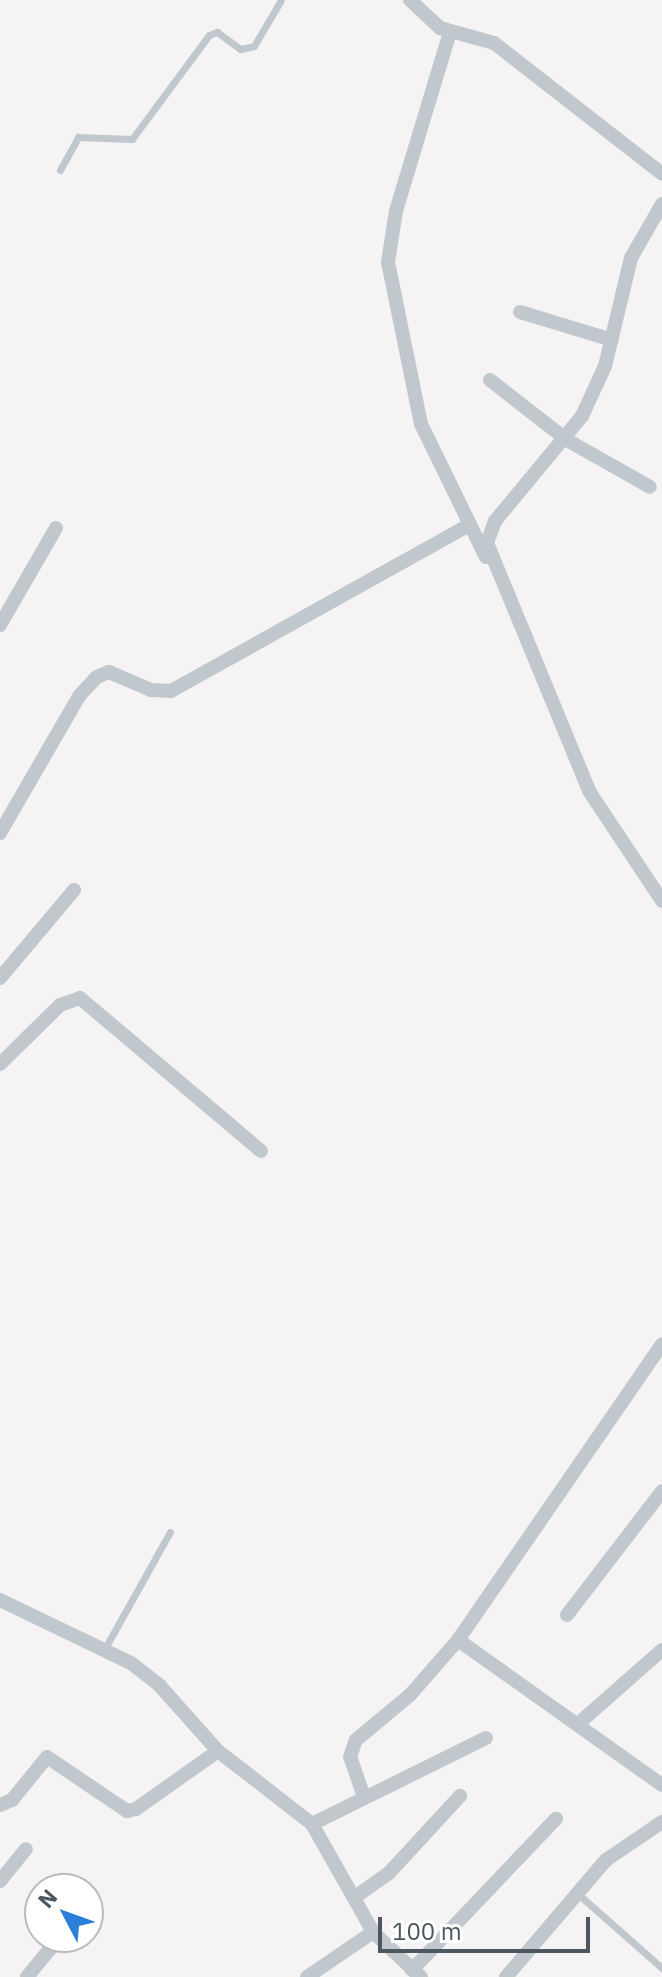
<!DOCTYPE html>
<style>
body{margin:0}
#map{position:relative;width:662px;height:1977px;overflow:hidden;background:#f5f3f3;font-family:"IBM Plex Sans",sans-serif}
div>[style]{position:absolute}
.service>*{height:7px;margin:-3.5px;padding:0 3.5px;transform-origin:3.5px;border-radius:3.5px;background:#c0c8ce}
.minor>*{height:14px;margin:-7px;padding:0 7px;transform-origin:7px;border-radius:7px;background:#c0c8ce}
span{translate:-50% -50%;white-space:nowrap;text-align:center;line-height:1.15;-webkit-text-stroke:6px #fff;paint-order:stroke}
.north{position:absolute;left:24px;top:1873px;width:80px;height:80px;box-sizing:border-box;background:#fff;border:2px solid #b7bcbf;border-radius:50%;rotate:311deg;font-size:22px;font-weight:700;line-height:32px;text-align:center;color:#4c575f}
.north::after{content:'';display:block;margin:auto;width:28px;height:36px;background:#2a7fd8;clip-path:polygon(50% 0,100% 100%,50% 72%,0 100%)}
.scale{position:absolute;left:378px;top:1917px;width:212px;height:36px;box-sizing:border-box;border:4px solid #4c575f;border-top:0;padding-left:10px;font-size:24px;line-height:28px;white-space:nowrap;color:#4c575f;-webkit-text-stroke:6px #fff;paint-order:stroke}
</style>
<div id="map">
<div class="service">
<i style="left:60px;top:170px;width:38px;rotate:-61deg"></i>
<i style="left:78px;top:137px;width:54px;rotate:2.1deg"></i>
<i style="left:132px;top:139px;width:129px;rotate:-53.5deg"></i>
<i style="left:209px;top:35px;width:9px;rotate:-21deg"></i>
<i style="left:217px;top:32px;width:29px;rotate:36deg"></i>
<i style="left:240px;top:49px;width:14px;rotate:-12deg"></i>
<i style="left:254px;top:46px;width:53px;rotate:-59.6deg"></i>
<i style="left:104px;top:1650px;width:135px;rotate:-60.8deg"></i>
<i style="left:578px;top:1894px;width:112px;rotate:41.4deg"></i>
</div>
<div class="minor">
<i style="left:410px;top:0;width:41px;rotate:43deg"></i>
<i style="left:440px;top:28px;width:56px;rotate:15.5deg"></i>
<i style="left:494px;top:43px;width:213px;rotate:37.9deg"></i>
<i style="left:450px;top:32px;width:187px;rotate:106.8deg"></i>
<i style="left:396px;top:211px;width:52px;rotate:98.9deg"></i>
<i style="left:388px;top:262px;width:165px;rotate:78.5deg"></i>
<i style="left:421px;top:424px;width:148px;rotate:64deg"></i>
<i style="left:662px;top:204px;width:62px;rotate:119.9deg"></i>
<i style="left:631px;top:258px;width:111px;rotate:103.5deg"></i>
<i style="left:605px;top:366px;width:55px;rotate:114.7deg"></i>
<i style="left:582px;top:416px;width:136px;rotate:129.6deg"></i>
<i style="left:495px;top:521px;width:23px;rotate:110deg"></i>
<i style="left:487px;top:543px;width:268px;rotate:67.6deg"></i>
<i style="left:589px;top:791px;width:132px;rotate:56.4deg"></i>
<i style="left:520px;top:312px;width:96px;rotate:16.9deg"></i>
<i style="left:490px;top:380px;width:98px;rotate:37.9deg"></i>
<i style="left:567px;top:440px;width:95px;rotate:29.5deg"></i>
<i style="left:0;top:625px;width:112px;rotate:-60deg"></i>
<i style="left:0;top:833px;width:158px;rotate:-60deg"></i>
<i style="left:79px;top:696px;width:26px;rotate:-47deg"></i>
<i style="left:97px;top:677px;width:13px;rotate:-23deg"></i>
<i style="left:109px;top:672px;width:46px;rotate:23.2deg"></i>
<i style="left:151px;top:690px;width:20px;rotate:3deg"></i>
<i style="left:171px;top:691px;width:341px;rotate:-29.1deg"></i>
<i style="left:0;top:978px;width:115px;rotate:-49.9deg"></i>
<i style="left:0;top:1064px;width:84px;rotate:-44.5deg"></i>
<i style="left:60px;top:1005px;width:21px;rotate:-19deg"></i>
<i style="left:80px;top:998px;width:237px;rotate:40.2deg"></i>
<i style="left:0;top:1600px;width:145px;rotate:25.7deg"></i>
<i style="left:131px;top:1663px;width:37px;rotate:38deg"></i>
<i style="left:160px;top:1686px;width:87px;rotate:48.3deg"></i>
<i style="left:218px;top:1751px;width:119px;rotate:37.8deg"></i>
<i style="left:312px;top:1824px;width:124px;rotate:60.5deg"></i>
<i style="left:373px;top:1932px;width:66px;rotate:43.2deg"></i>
<i style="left:567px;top:1615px;width:156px;rotate:-52.5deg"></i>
<i style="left:458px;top:1640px;width:250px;rotate:35.4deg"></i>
<i style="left:578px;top:1724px;width:112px;rotate:-41.4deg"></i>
<i style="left:363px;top:1794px;width:39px;rotate:-109deg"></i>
<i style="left:350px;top:1757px;width:18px;rotate:-71deg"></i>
<i style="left:356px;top:1740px;width:70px;rotate:-39.8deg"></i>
<i style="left:410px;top:1695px;width:73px;rotate:-48.9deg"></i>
<i style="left:458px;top:1640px;width:359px;rotate:-55.4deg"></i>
<i style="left:0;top:1805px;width:13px;rotate:-23deg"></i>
<i style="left:12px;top:1800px;width:55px;rotate:-50.9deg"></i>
<i style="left:47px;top:1757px;width:97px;rotate:34deg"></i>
<i style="left:127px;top:1811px;width:9px;rotate:-13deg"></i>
<i style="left:136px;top:1809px;width:100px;rotate:-35.3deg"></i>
<i style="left:312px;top:1824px;width:194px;rotate:-26.3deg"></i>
<i style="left:0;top:1881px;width:41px;rotate:-50.9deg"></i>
<i style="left:355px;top:1897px;width:42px;rotate:-35.2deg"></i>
<i style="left:389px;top:1873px;width:105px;rotate:-47.3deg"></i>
<i style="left:412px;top:1970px;width:209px;rotate:-46.4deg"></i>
<i style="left:27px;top:1977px;width:43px;rotate:-50.7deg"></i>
<i style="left:307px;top:1977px;width:80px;rotate:-34.3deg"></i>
<i style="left:506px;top:1977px;width:154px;rotate:-49.5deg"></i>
<i style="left:606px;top:1860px;width:68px;rotate:-34.2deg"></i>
</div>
<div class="north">N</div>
<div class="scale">100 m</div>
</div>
